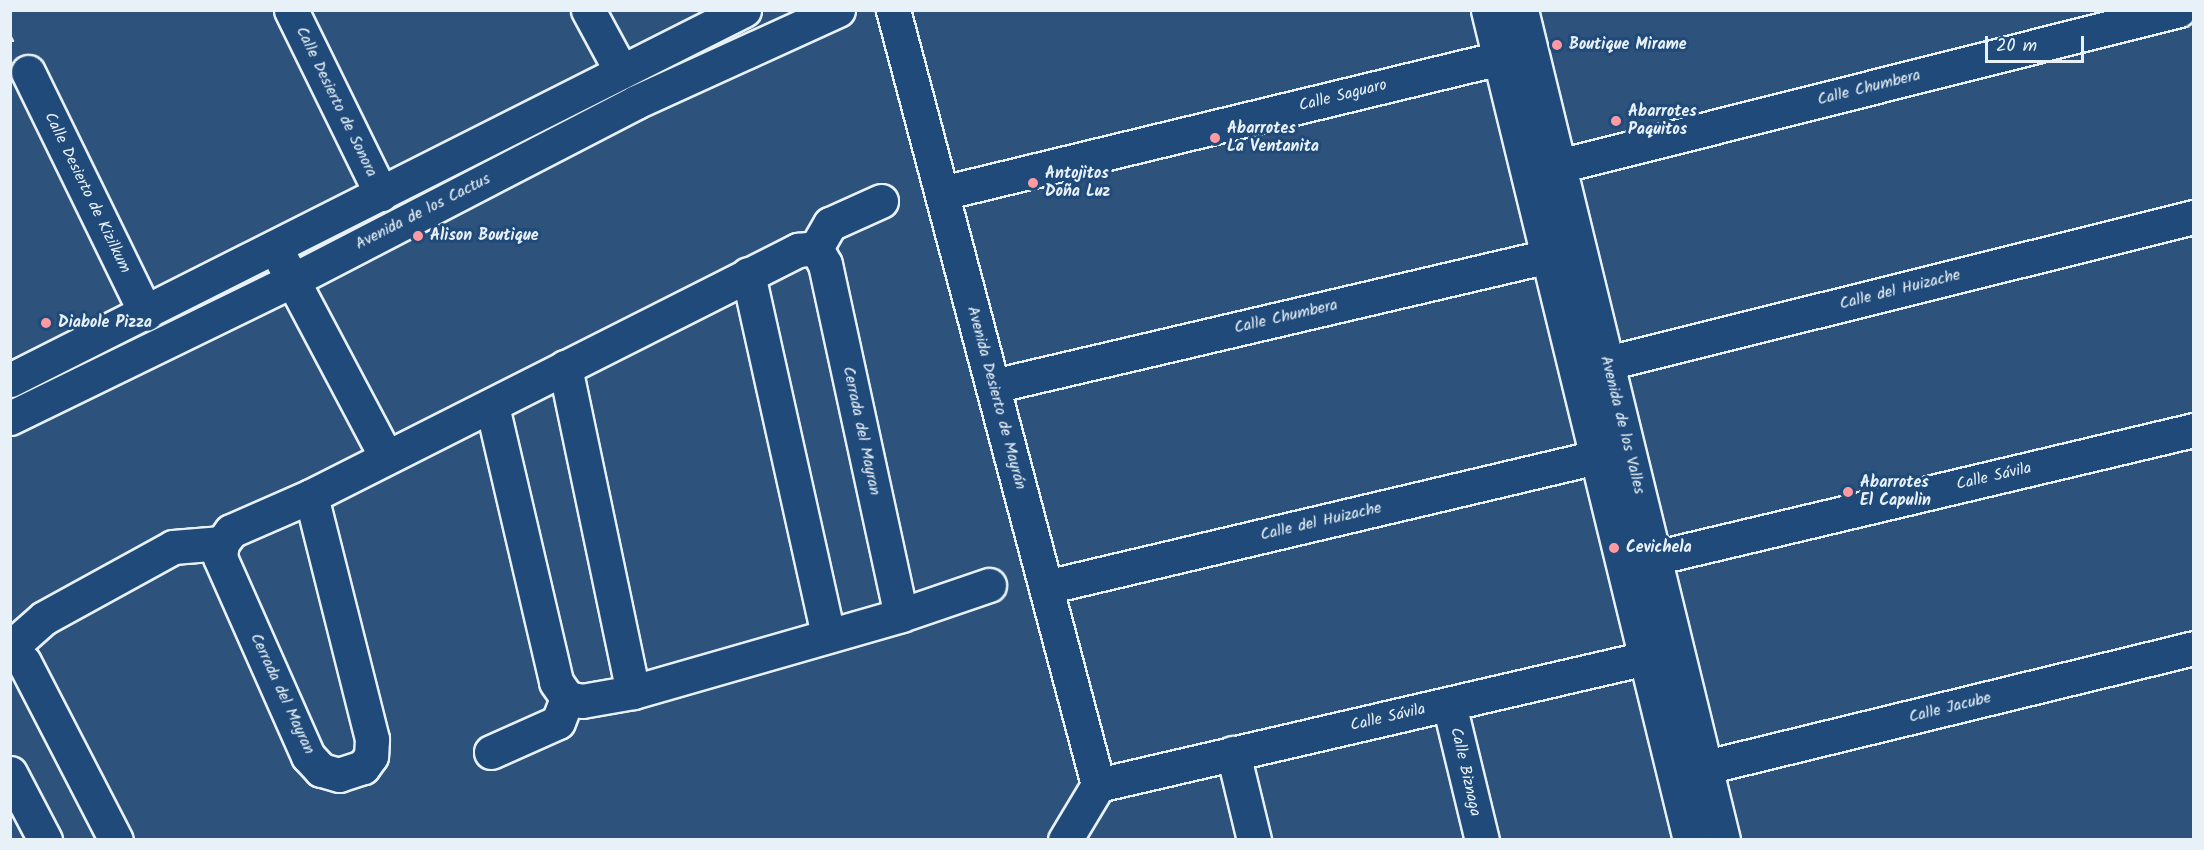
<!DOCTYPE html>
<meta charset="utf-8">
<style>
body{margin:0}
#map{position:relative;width:2204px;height:850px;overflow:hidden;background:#2d537c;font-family:Kalam,sans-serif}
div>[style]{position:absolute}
.path>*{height:4px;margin-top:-2px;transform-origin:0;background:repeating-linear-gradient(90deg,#e8f1f8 0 6px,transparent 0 10.5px)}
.roads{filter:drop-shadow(2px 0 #e8f1f8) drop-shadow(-2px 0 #e8f1f8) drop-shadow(0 2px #e8f1f8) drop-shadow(0 -2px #e8f1f8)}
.minor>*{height:33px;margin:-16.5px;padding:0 16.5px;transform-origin:16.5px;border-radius:16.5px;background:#1f4a7a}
.tertiary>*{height:33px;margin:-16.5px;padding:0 16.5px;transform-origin:16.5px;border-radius:16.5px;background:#1f4a7a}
.dots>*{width:16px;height:16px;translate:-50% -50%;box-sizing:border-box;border:3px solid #1f4a7a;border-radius:50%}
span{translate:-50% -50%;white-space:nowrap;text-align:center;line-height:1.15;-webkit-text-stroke:6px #1f4a7a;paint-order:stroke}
.poi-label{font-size:16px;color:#e8f1f8;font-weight:700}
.left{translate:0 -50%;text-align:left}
.street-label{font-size:16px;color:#e8f1f8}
.frame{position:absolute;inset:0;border:12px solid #e8f1f8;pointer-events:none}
.scale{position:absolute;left:1985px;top:36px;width:99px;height:27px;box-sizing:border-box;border:3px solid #e8f1f8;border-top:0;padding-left:8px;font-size:18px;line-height:21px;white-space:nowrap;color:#e8f1f8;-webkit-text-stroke:4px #1f4a7a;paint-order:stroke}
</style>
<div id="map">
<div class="path">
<i style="left:10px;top:37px;width:9px;rotate:63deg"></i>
</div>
<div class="roads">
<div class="minor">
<i style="left:291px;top:10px;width:205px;rotate:63.9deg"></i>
<i style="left:588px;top:10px;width:69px;rotate:61.6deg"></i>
<i style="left:893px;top:10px;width:802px;rotate:75.18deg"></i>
<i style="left:28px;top:72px;width:269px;rotate:64deg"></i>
<i style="left:1559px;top:166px;width:639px;rotate:-14.12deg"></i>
<i style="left:942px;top:193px;width:574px;rotate:-13.6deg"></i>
<i style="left:275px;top:247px;width:238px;rotate:62.1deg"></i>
<i style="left:816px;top:248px;width:18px;rotate:61deg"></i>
<i style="left:825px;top:264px;width:359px;rotate:77.8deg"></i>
<i style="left:816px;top:248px;width:28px;rotate:-60deg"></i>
<i style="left:830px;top:224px;width:56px;rotate:-24.3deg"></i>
<i style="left:748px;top:274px;width:369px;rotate:77.5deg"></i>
<i style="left:1607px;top:363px;width:605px;rotate:-13.97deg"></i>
<i style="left:565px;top:367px;width:332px;rotate:78.2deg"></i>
<i style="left:993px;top:386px;width:597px;rotate:-13.17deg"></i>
<i style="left:492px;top:406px;width:283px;rotate:76.9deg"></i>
<i style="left:556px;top:682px;width:19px;rotate:55deg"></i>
<i style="left:567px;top:698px;width:15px;rotate:11deg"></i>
<i style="left:582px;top:701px;width:52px;rotate:-10deg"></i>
<i style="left:633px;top:692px;width:279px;rotate:-16deg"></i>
<i style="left:901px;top:615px;width:93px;rotate:-18.8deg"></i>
<i style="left:311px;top:496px;width:251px;rotate:75.9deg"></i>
<i style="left:372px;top:739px;width:17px;rotate:93deg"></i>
<i style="left:371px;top:756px;width:14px;rotate:126deg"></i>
<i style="left:363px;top:767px;width:25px;rotate:162deg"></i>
<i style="left:339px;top:775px;width:19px;rotate:-164deg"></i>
<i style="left:321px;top:770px;width:19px;rotate:-133deg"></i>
<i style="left:308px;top:756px;width:218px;rotate:-113.9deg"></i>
<i style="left:220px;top:557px;width:14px;rotate:-82deg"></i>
<i style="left:222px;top:543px;width:15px;rotate:-53deg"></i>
<i style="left:231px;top:531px;width:87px;rotate:-23.6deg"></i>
<i style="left:311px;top:496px;width:546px;rotate:-26.8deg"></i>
<i style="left:798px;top:250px;width:18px;rotate:-6deg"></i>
<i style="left:1654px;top:558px;width:555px;rotate:-13.34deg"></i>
<i style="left:1046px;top:587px;width:566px;rotate:-13.28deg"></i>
<i style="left:10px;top:648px;width:45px;rotate:-41.4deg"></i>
<i style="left:44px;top:618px;width:147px;rotate:-28.8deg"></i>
<i style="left:173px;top:547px;width:49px;rotate:-4.7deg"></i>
<i style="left:10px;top:650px;width:18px;rotate:41deg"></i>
<i style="left:24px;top:662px;width:200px;rotate:62.7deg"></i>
<i style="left:1449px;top:704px;width:140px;rotate:76.4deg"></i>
<i style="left:491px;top:752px;width:73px;rotate:-24.1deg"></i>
<i style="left:558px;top:722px;width:26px;rotate:-69deg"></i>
<i style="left:1233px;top:753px;width:89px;rotate:76.4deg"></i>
<i style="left:1706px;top:767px;width:502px;rotate:-13.7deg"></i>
<i style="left:10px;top:773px;width:76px;rotate:62.4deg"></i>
<i style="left:1098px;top:785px;width:589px;rotate:-13.05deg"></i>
<i style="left:1065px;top:840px;width:64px;rotate:-59deg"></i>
</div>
<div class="tertiary">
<i style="left:1488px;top:10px;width:854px;rotate:76.32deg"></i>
<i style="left:1521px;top:10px;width:854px;rotate:76.32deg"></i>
<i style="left:10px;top:380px;width:822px;rotate:-26.75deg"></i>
<i style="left:10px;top:418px;width:315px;rotate:-26deg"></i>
<i style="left:293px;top:280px;width:386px;rotate:-27.4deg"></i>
<i style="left:636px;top:102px;width:222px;rotate:-24.5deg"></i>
</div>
</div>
<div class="dots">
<i style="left:1557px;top:45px;background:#ff9aa2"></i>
<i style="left:1616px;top:121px;background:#ff9aa2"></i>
<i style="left:1215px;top:138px;background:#ff9aa2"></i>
<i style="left:1033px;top:183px;background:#ff9aa2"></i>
<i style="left:418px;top:236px;background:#ff9aa2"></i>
<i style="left:46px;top:323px;background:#ff9aa2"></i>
<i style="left:1848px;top:492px;background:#ff9aa2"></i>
<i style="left:1614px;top:548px;background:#ff9aa2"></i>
</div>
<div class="poi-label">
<span class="left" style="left:1569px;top:45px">Boutique Mirame</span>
<span class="left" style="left:1628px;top:121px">Abarrotes<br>Paquitos</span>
<span class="left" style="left:1227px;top:138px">Abarrotes<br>La Ventanita</span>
<span class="left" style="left:1045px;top:183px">Antojitos<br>Doña Luz</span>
<span class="left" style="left:430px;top:236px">Alison Boutique</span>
<span class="left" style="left:58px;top:323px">Diabole Pizza</span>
<span class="left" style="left:1860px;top:492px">Abarrotes<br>El Capulin</span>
<span class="left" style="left:1626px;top:548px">Cevichela</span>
</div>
<div class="street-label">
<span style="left:1869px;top:88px;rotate:-14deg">Calle Chumbera</span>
<span style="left:1343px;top:96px;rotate:-14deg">Calle Saguaro</span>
<span style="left:336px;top:102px;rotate:64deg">Calle Desierto de Sonora</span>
<span style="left:87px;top:193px;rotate:64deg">Calle Desierto de Kizilkum</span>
<span style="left:423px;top:212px;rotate:-27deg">Avenida de los Cactus</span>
<span style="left:1900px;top:290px;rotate:-14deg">Calle del Huizache</span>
<span style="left:1286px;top:317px;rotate:-13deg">Calle Chumbera</span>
<span style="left:996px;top:398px;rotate:75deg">Avenida Desierto de Mayrán</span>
<span style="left:1622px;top:425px;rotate:76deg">Avenida de los Valles</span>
<span style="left:861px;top:431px;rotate:78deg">Cerrada del Mayran</span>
<span style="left:1994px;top:477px;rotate:-13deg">Calle Sávila</span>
<span style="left:1321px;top:522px;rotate:-13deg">Calle del Huizache</span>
<span style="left:282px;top:694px;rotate:65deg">Cerrada del Mayran</span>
<span style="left:1950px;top:708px;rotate:-14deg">Calle Jacube</span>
<span style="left:1388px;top:718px;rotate:-13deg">Calle Sávila</span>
<span style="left:1465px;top:772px;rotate:77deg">Calle Biznaga</span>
</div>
<div class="frame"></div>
<div class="scale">20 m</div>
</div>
